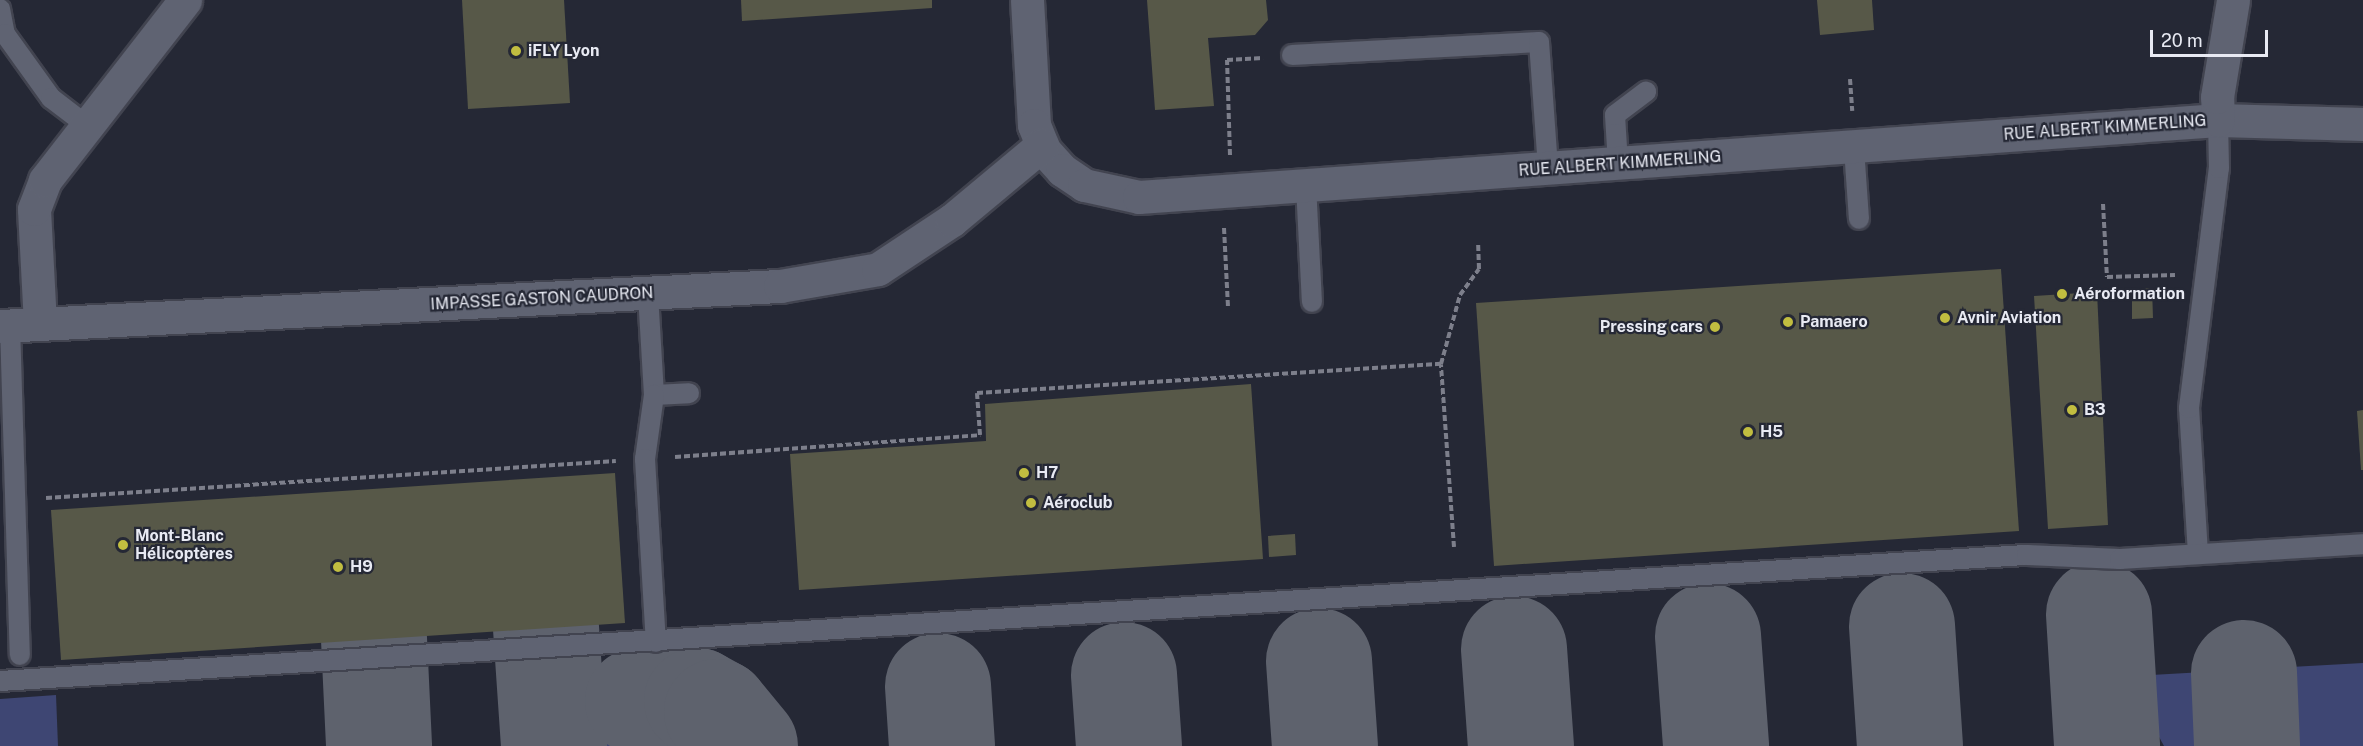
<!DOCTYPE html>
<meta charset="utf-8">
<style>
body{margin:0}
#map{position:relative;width:2363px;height:746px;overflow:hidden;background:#252835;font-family:"Public Sans",sans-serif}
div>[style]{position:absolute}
.green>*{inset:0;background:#3e4673}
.taxiway>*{height:106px;margin:-53px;padding:0 53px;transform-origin:53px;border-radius:53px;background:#5e626d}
.building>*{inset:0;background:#575848}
.path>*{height:4px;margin-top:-2px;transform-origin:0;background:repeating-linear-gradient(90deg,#7d7f8b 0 6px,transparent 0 9px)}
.roads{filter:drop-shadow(2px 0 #424450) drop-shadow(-2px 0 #424450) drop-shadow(0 2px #424450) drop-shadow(0 -2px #424450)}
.lane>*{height:20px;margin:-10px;padding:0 10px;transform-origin:10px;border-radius:10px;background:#5f6372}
.street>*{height:33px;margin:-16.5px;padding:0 16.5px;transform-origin:16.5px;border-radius:16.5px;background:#5f6372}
.dots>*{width:16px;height:16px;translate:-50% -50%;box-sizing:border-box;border:3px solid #252835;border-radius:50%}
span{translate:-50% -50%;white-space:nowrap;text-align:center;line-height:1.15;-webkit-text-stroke:4.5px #252835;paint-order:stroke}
.poi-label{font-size:16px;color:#e8eaf3;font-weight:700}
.left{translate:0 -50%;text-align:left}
.right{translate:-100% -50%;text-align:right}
.street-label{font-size:16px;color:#e8eaf3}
.scale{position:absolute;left:2150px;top:30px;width:118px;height:27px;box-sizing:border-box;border:3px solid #e8eaf3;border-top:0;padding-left:8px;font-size:18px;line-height:21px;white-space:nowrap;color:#e8eaf3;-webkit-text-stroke:4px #252835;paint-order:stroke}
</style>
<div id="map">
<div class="green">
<i style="clip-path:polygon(2363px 663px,2363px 746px,2164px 746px,2152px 724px,2147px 690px,2151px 675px)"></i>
<i style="clip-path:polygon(56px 695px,58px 746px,0 746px,0 699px)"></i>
<i style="clip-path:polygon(636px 739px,682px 746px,528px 746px,607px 741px)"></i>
</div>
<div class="taxiway">
<i style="left:2099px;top:614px;width:132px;rotate:86.5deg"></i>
<i style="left:1902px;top:626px;width:120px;rotate:86.2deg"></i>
<i style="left:546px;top:628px;width:118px;rotate:86.1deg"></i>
<i style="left:1708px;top:636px;width:110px;rotate:85.8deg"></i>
<i style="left:374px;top:639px;width:107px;rotate:87.3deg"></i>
<i style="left:1514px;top:649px;width:97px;rotate:85.9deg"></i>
<i style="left:1319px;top:661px;width:85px;rotate:86deg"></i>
<i style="left:2244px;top:673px;width:73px;rotate:87.6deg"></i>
<i style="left:1124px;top:675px;width:71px;rotate:86deg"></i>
<i style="left:938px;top:686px;width:60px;rotate:86.2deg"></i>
<i style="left:638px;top:701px;width:59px"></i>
<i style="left:697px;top:701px;width:23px;rotate:29deg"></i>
<i style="left:717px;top:712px;width:44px;rotate:50.5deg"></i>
</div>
<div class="building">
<i style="clip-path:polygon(462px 0,564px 0,570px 103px,468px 109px)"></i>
<i style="clip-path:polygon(741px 0,932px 0,932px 8px,742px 21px)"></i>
<i style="clip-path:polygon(1147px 0,1266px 0,1268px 20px,1255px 35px,1208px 38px,1214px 106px,1155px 110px)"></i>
<i style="clip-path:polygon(1817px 0,1872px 0,1874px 30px,1820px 35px)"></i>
<i style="clip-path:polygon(2001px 269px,2019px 531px,1494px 566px,1476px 303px)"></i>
<i style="clip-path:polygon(2152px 288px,2153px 318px,2132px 319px,2132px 290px)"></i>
<i style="clip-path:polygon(2097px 292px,2108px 525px,2048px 529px,2034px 296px)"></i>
<i style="clip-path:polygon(1251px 384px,1263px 559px,799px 590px,790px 454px,986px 441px,985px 404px)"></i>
<i style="clip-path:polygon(2363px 410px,2363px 470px,2361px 470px,2357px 411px)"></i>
<i style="clip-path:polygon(615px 473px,625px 623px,61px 660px,51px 510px)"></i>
<i style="clip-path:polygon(1295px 534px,1296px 555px,1269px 557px,1268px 536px)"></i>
</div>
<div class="path">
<i style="left:1850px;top:79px;width:32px;rotate:86deg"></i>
<i style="left:1230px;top:155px;width:95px;rotate:-91.8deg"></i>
<i style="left:1227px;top:60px;width:36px;rotate:-3deg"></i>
<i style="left:2103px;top:204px;width:73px;rotate:86.9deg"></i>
<i style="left:2107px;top:277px;width:68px;rotate:-1.7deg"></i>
<i style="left:1224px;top:228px;width:80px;rotate:87.1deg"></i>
<i style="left:675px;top:457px;width:306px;rotate:-4.1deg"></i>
<i style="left:980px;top:435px;width:42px;rotate:-94.1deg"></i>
<i style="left:977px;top:393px;width:465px;rotate:-3.6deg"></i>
<i style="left:46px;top:498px;width:571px;rotate:-3.71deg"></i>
<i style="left:1454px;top:547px;width:183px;rotate:-94.1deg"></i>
<i style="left:1441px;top:364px;width:72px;rotate:-74.6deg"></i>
<i style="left:1460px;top:295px;width:32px;rotate:-54deg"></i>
<i style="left:1479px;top:269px;width:25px;rotate:-92deg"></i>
</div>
<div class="roads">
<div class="lane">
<i style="left:0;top:9px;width:25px;rotate:79deg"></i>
<i style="left:5px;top:34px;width:79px;rotate:54.3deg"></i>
<i style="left:51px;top:98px;width:43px;rotate:37.4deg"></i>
<i style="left:1292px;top:55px;width:247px;rotate:-3deg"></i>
<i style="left:1539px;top:42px;width:126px;rotate:85.9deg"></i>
<i style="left:1854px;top:148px;width:71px;rotate:86deg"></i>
<i style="left:1618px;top:164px;width:49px;rotate:-93.5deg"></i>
<i style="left:1615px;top:115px;width:39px;rotate:-37deg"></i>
<i style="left:1306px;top:185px;width:117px;rotate:87.1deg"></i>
<i style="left:648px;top:294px;width:101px;rotate:86.6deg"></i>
<i style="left:654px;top:395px;width:35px;rotate:-3deg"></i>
<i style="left:10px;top:325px;width:330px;rotate:88.3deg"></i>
<i style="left:654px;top:395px;width:65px;rotate:98deg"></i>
<i style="left:645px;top:459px;width:183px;rotate:86.6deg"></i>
<i style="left:2198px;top:554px;width:146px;rotate:-93.5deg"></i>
<i style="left:2189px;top:408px;width:242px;rotate:-82.9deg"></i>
<i style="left:2219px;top:168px;width:48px;rotate:-91.2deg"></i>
<i style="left:0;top:681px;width:2031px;rotate:-3.56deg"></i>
<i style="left:2027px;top:555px;width:93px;rotate:2.5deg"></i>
<i style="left:2120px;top:559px;width:243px;rotate:-3.5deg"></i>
</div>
<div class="street">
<i style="left:1027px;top:0;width:125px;rotate:86.8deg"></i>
<i style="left:1034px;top:125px;width:27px;rotate:68deg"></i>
<i style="left:1044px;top:150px;width:27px;rotate:48deg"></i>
<i style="left:1062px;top:170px;width:27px;rotate:34deg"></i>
<i style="left:1084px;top:185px;width:56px;rotate:12.3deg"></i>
<i style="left:1139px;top:197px;width:1082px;rotate:-4.08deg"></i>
<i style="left:2218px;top:120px;width:145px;rotate:1.6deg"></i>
<i style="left:2218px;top:120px;width:23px;rotate:-92deg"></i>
<i style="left:2217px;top:97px;width:98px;rotate:-80.6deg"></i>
<i style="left:40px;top:324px;width:115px;rotate:-93deg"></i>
<i style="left:34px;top:209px;width:31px;rotate:-69deg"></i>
<i style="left:45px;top:180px;width:228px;rotate:-52.1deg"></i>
<i style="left:0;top:326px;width:781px;rotate:-2.94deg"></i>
<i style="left:780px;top:286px;width:99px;rotate:-9.8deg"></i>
<i style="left:878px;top:269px;width:89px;rotate:-33.5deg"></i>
<i style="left:952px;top:220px;width:117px;rotate:-39.8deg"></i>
</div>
</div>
<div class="dots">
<i style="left:516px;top:51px;background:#c1bd40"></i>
<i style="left:2062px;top:294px;background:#c1bd40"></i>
<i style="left:1945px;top:318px;background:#c1bd40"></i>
<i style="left:1788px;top:322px;background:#c1bd40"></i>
<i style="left:1715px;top:327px;background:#c1bd40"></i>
<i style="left:2072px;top:410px;background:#c1bd40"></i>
<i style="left:1748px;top:432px;background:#c1bd40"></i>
<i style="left:1024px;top:473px;background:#c1bd40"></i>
<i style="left:1031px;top:503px;background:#c1bd40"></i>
<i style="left:123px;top:545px;background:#c1bd40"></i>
<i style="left:338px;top:567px;background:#c1bd40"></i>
</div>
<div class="poi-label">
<span class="left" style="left:528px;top:51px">iFLY Lyon</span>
<span class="left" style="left:2074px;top:294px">Aéroformation</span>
<span class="left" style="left:1957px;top:318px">Avnir Aviation</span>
<span class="left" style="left:1800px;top:322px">Pamaero</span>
<span class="right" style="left:1703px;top:327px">Pressing cars</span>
<span class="left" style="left:2084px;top:410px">B3</span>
<span class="left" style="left:1760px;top:432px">H5</span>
<span class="left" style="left:1036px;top:473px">H7</span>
<span class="left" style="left:1043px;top:503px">Aéroclub</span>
<span class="left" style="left:135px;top:545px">Mont-Blanc<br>Hélicoptères</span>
<span class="left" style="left:350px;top:567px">H9</span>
</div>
<div class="street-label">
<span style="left:2105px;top:128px;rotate:-4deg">RUE ALBERT KIMMERLING</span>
<span style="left:1620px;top:164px;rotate:-4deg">RUE ALBERT KIMMERLING</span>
<span style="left:542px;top:299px;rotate:-3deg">IMPASSE GASTON CAUDRON</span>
</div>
<div class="scale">20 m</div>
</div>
